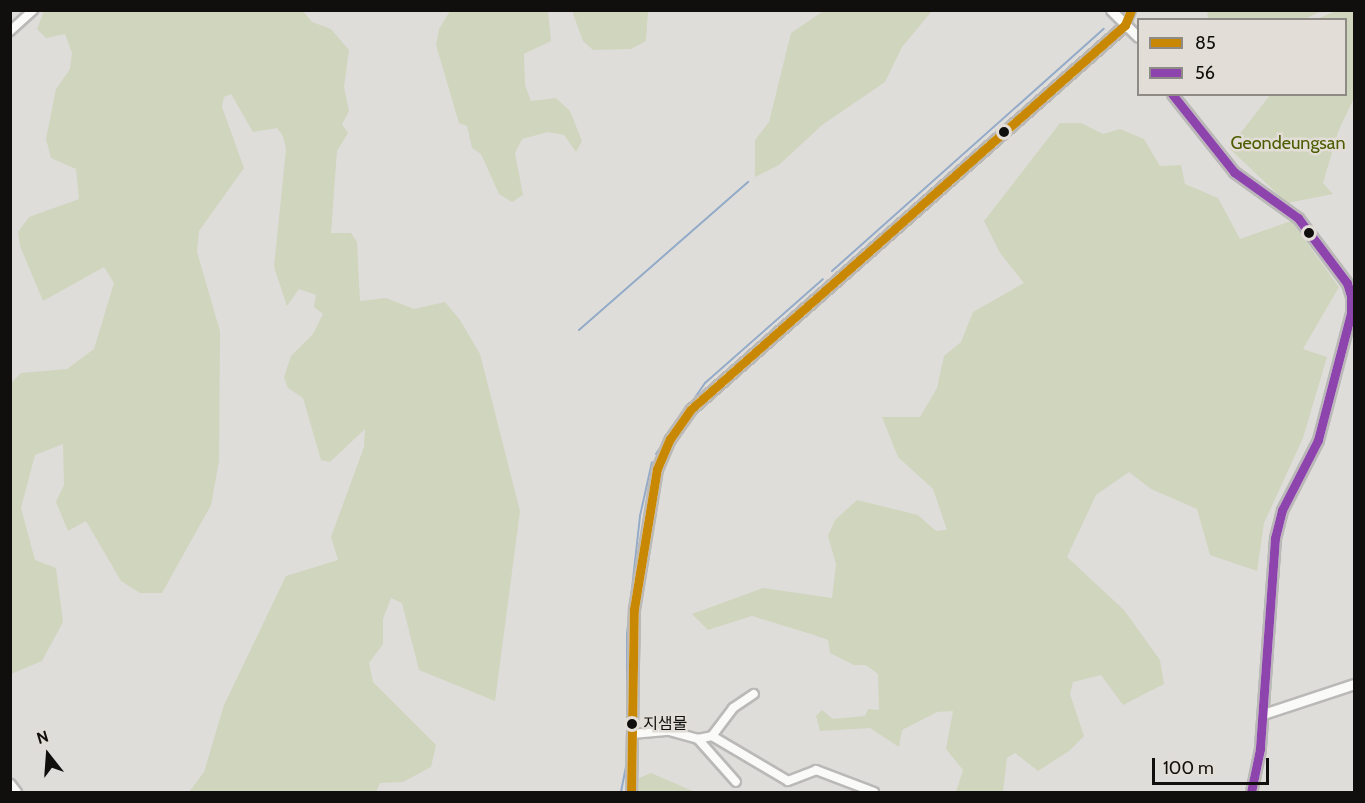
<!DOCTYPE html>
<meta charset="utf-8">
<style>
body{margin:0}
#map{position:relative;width:1365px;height:803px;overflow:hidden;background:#dfddda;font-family:Cabin,"Noto Sans KR",sans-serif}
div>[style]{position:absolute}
.green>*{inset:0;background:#d0d5bd}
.stream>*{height:2px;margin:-1px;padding:0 1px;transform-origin:1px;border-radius:1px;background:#93abc8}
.roads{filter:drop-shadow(2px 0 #bab9b7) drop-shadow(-2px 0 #bab9b7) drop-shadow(0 2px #bab9b7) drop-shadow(0 -2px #bab9b7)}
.minor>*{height:8px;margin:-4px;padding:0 4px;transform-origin:4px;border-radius:4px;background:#fafaf9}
.tertiary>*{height:9px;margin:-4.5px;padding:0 4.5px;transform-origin:4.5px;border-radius:4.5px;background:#fafaf9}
.bus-1>*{height:9px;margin:-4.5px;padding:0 4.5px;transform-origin:4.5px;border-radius:4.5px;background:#c98803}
.bus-2>*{height:9px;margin:-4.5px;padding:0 4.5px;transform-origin:4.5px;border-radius:4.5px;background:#8e44ad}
.dots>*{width:16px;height:16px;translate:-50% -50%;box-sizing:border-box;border:3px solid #e2ded7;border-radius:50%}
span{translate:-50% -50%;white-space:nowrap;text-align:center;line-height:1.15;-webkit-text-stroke:5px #e2ded7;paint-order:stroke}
.bus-label{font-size:16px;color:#110f0d}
.left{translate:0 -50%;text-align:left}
.park-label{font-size:18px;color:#4c5c00}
.frame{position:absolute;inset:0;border:12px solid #110f0d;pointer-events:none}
.legend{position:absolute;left:1137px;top:18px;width:210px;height:78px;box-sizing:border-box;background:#e2ded7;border:2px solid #8e8b86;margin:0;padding:8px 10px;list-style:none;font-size:18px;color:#110f0d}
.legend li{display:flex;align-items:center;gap:12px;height:30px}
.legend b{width:30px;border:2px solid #8e8b86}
.north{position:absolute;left:18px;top:725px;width:60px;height:60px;-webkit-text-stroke:4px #e2ded7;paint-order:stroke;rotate:343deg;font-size:16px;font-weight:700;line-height:24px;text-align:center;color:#110f0d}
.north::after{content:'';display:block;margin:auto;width:21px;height:27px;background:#110f0d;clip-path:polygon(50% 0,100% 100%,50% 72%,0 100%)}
.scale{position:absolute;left:1152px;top:758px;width:117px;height:27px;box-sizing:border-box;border:3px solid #110f0d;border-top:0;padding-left:8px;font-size:18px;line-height:21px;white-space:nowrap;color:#110f0d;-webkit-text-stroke:4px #e2ded7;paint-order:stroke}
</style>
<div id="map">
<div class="green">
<i style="clip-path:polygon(825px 10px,932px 11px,902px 47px,885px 82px,822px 125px,779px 165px,755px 177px,755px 140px,769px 122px,791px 33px)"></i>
<i style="clip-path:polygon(44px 11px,303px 11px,312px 22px,331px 29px,349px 50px,344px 87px,349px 111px,342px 124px,348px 133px,337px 151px,331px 233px,351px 233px,357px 242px,360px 301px,386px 298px,414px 309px,445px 302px,460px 320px,480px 354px,520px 511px,495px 701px,419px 670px,402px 603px,391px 598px,383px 619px,383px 644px,369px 663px,373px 682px,436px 745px,431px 767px,403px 782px,380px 783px,376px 792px,189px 792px,204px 772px,224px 705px,286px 576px,338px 560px,331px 537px,364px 447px,365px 429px,330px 462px,321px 460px,303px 398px,288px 388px,284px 377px,291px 356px,313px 334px,323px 314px,314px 307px,316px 295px,299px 289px,287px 306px,274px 267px,286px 149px,283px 136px,277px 128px,253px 132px,231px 94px,224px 97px,222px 107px,244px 168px,199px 231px,197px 252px,220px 331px,219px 461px,211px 505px,162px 593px,140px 593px,121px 581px,86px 521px,68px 531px,56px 502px,64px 485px,63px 444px,35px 455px,21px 508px,35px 560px,56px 568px,63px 622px,42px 661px,11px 674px,11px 383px,21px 373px,67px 369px,94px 349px,114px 283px,104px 267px,43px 301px,20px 246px,18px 232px,29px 217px,79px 199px,76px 169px,51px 158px,46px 139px,56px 89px,70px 69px,72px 53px,65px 34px,46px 38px,37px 29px)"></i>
<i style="clip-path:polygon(450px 11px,548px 11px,551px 41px,524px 54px,525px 85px,531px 101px,556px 98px,570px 111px,582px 141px,576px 152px,564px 135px,548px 132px,522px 139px,515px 153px,523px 195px,512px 202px,499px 194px,481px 154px,472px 148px,467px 126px,459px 123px,436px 45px,439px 29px)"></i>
<i style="clip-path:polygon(572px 11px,648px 11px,646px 41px,631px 49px,593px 50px,583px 41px)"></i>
<i style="clip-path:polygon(1207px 11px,1207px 10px,1321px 11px,1303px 20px,1208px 19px)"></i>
<i style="clip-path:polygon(1336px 11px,1354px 11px,1354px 98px,1338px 132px,1323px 183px,1333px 194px,1287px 203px,1229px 148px,1270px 95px,1346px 94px,1346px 20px,1317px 19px)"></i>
<i style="clip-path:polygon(1060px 123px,1081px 123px,1103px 134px,1120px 129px,1144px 139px,1160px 166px,1181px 165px,1185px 184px,1218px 198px,1240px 239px,1291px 221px,1339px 287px,1303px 349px,1327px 357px,1303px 438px,1264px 523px,1257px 571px,1210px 555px,1197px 509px,1151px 489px,1129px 472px,1096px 495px,1067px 557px,1124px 610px,1160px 660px,1164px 684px,1123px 705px,1101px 675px,1073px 682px,1070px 694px,1084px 736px,1069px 751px,1038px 771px,1015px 753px,1007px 758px,1003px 792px,956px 792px,963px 770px,946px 749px,953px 711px,937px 712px,902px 730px,899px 747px,870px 728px,820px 731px,816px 716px,822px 710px,833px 719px,865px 716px,868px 709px,879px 710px,878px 674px,866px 665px,854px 665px,830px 653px,828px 640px,814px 635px,752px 616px,708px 630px,692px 614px,763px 588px,832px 598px,836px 564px,828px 536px,835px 520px,857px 500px,918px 515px,936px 531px,947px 530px,933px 489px,898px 457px,882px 417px,920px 417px,937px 388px,944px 356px,961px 342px,973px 312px,1024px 283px,1000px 253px,984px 221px)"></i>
<i style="clip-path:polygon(651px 773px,695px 792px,637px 792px,639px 778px)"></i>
</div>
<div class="stream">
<i style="left:832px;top:271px;width:364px;rotate:-41.7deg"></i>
<i style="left:579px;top:330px;width:225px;rotate:-41.2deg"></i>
<i style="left:656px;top:454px;width:86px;rotate:-55.4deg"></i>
<i style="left:705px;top:383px;width:157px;rotate:-41.4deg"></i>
<i style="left:627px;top:748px;width:114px;rotate:-90deg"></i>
<i style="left:627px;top:634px;width:119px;rotate:-83.7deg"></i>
<i style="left:640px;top:516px;width:55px;rotate:-77.5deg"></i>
<i style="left:621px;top:792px;width:33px;rotate:-79deg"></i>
</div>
<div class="roads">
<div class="minor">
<i style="left:1125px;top:25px;width:16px;rotate:-68deg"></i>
<i style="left:10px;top:31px;width:31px;rotate:-42deg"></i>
<i style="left:632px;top:734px;width:37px;rotate:-5deg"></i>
<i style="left:669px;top:731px;width:30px;rotate:15deg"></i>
<i style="left:698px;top:739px;width:14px;rotate:-12deg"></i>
<i style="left:712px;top:736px;width:88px;rotate:30.6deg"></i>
<i style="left:788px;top:781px;width:30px;rotate:-21deg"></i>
<i style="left:816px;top:770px;width:62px;rotate:20.8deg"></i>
<i style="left:712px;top:736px;width:35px;rotate:-53deg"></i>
<i style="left:733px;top:708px;width:25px;rotate:-34deg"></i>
<i style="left:698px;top:739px;width:57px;rotate:48.5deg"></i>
</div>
<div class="tertiary">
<i style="left:1111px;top:10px;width:38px;rotate:45deg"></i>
<i style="left:1172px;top:94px;width:100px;rotate:51.5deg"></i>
<i style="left:1234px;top:172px;width:79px;rotate:35.7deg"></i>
<i style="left:1298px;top:218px;width:81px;rotate:53deg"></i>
<i style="left:1347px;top:283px;width:14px;rotate:73deg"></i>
<i style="left:1351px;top:296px;width:17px;rotate:90deg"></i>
<i style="left:1351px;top:313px;width:131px;rotate:104.6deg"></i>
<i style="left:1318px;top:440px;width:79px;rotate:117.2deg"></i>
<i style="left:1282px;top:510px;width:29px;rotate:104deg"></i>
<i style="left:1275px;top:538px;width:212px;rotate:94.1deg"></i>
<i style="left:1260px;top:749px;width:44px;rotate:101.8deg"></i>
<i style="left:1263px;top:714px;width:96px;rotate:-18.2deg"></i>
<i style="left:10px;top:784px;width:10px;rotate:53deg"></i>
<i style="left:631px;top:792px;width:183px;rotate:-89.1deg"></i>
<i style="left:634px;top:609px;width:142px;rotate:-80.7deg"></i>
<i style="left:657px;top:469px;width:33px;rotate:-67deg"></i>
<i style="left:670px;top:439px;width:35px;rotate:-55deg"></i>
<i style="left:690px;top:410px;width:581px;rotate:-41.51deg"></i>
</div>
</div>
<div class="bus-1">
<i style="left:631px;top:792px;width:183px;rotate:-89.1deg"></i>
<i style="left:634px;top:609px;width:142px;rotate:-80.7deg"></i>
<i style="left:657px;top:469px;width:33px;rotate:-67deg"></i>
<i style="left:670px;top:439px;width:35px;rotate:-55deg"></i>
<i style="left:690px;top:410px;width:581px;rotate:-41.51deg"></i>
<i style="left:1125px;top:25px;width:16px;rotate:-68deg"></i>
</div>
<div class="bus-2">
<i style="left:1172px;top:94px;width:100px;rotate:51.5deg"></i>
<i style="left:1234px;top:172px;width:79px;rotate:35.7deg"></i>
<i style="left:1298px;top:218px;width:81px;rotate:53deg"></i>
<i style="left:1347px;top:283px;width:14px;rotate:73deg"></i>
<i style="left:1351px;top:296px;width:17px;rotate:90deg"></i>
<i style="left:1351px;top:313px;width:131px;rotate:104.6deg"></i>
<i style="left:1318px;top:440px;width:79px;rotate:117.2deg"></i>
<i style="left:1282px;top:510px;width:29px;rotate:104deg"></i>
<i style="left:1275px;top:538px;width:212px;rotate:94.1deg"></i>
<i style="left:1260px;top:749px;width:44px;rotate:101.8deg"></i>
</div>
<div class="dots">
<i style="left:1004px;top:132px;background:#110f0d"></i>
<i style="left:1309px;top:233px;background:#110f0d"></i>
<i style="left:632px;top:724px;background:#110f0d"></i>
</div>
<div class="bus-label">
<span class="left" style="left:643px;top:724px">지샘물</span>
</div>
<div class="park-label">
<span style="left:1288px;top:143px">Geondeungsan</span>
</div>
<div class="frame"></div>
<ul class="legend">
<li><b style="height:8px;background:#c98803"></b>85</li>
<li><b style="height:8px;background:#8e44ad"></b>56</li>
</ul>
<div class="north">N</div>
<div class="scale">100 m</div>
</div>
